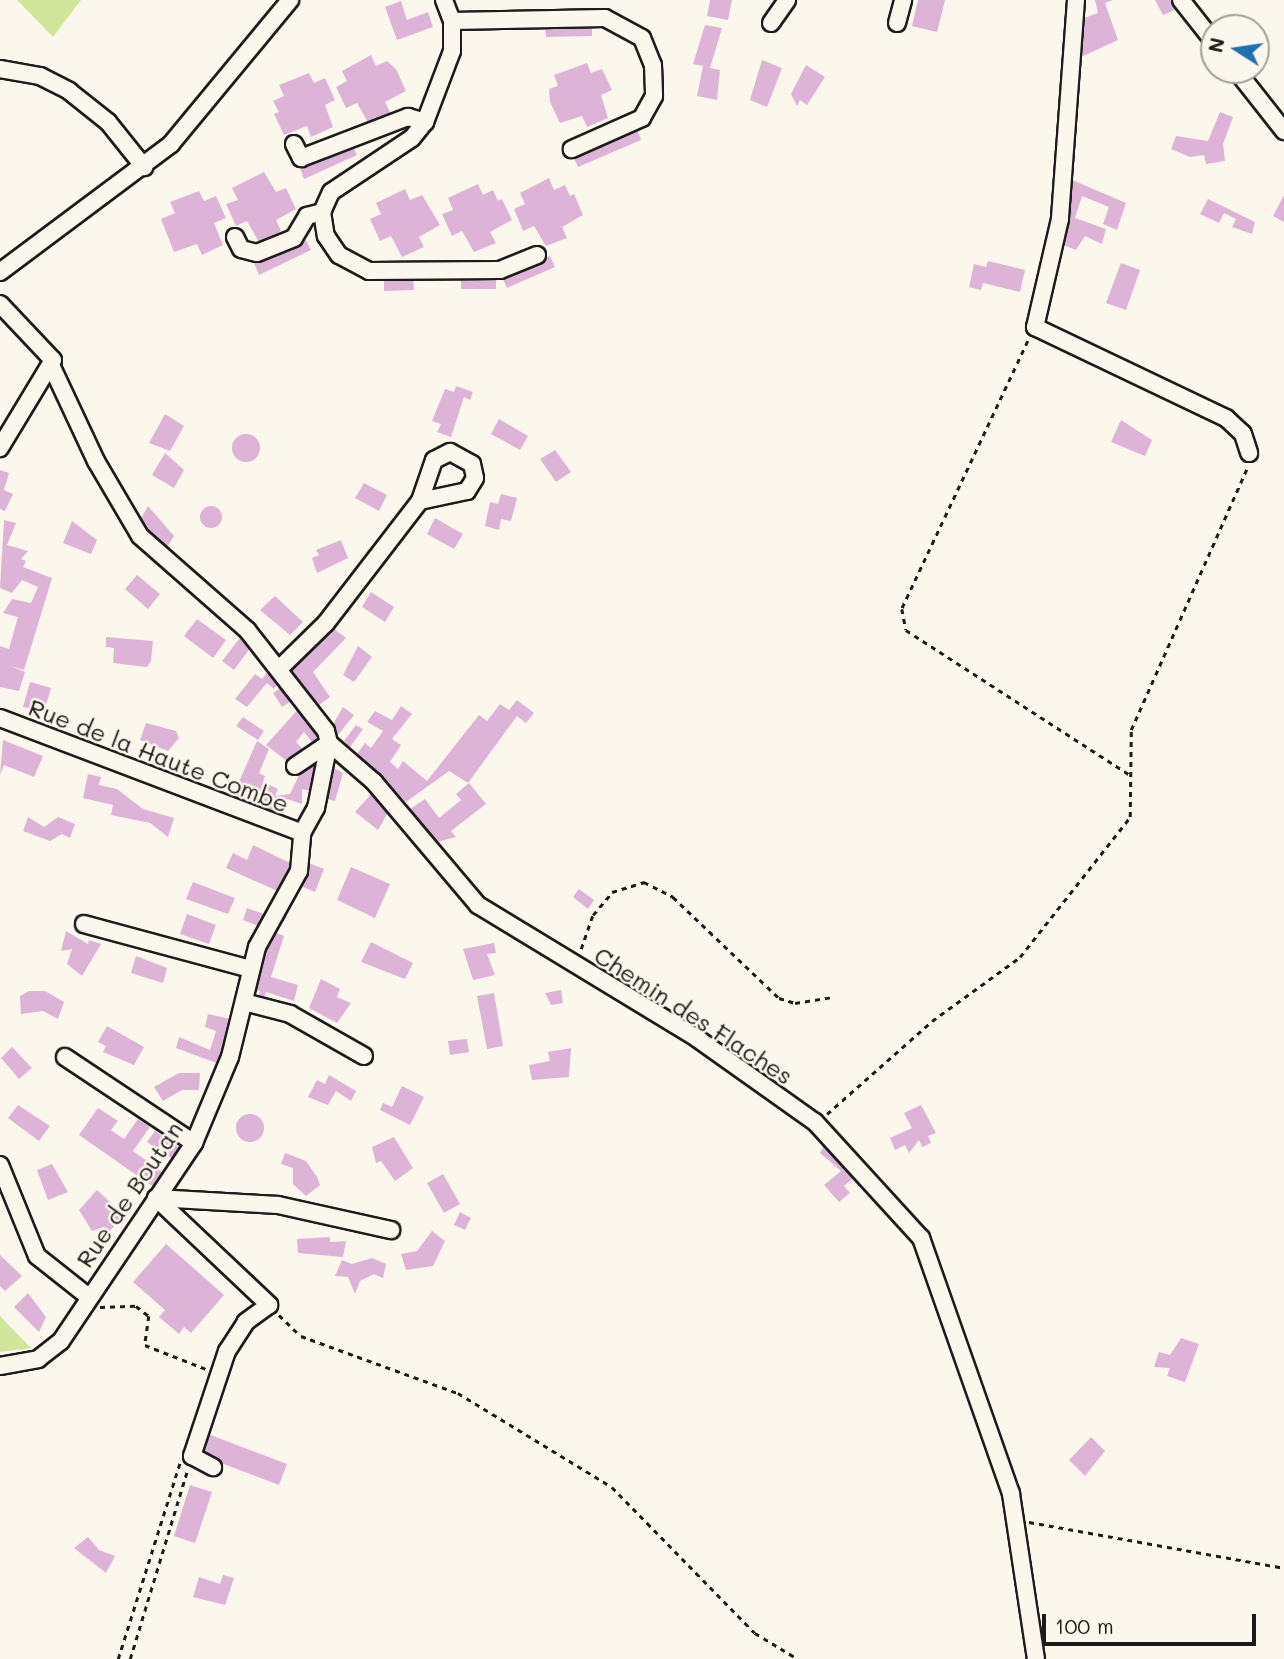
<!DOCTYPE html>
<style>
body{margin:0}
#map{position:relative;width:1284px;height:1659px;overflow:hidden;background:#fbf7ec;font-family:Mali,sans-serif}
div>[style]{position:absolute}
.green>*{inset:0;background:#d1e69b}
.building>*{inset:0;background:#deb3d8}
.round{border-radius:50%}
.path>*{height:2.5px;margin-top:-1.25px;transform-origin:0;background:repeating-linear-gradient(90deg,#1c1c1c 0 5px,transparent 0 10px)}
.roads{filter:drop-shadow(2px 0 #1c1c1c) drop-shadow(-2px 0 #1c1c1c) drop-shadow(0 2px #1c1c1c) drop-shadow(0 -2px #1c1c1c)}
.minor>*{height:16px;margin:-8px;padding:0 8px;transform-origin:8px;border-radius:8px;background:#fbf7ec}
span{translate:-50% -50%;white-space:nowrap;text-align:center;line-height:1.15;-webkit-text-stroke:5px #fbf7ec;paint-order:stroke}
.street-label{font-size:24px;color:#1c1c1c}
.north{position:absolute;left:1200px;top:14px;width:70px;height:70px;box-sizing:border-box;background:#fbf7ec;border:2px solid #a29f99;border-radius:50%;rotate:282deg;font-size:19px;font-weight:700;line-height:28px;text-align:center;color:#1c1c1c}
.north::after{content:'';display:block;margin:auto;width:24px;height:32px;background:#1f6fb2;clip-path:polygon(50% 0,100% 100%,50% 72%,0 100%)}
.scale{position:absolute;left:1042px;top:1614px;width:214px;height:32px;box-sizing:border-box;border:4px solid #1c1c1c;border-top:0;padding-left:9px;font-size:21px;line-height:24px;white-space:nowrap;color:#1c1c1c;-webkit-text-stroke:5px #fbf7ec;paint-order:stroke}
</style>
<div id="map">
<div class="green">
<i style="clip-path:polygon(17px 0,81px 0,53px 37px)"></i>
<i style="clip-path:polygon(0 1316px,31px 1348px,0 1352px)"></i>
</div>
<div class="building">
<i style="clip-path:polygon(710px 0,732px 0,728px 20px,707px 16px)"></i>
<i style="clip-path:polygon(918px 0,945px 0,937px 32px,912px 26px)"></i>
<i style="clip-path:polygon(1095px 0,1113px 0,1105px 3px,1118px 40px,1081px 57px,1084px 18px,1098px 13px)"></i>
<i style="clip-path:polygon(1155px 0,1172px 0,1179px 8px,1163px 15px)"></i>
<i style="clip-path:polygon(401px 1px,407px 20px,428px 12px,433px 27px,397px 40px,385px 7px)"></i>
<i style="clip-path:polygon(592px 24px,592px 36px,546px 37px,545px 26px)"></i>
<i style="clip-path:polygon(705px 25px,722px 28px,710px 68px,720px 70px,717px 100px,697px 96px,703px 66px,693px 64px)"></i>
<i style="clip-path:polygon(371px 55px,376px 66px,387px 61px,396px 69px,406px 91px,385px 102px,391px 114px,369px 124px,357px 103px,346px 108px,336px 87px,347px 81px,342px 71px)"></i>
<i style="clip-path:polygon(762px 60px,782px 68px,767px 107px,750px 100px)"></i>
<i style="clip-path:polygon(587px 63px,591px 73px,602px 69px,612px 90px,601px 95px,608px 118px,587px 127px,582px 116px,560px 123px,550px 102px,549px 89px,558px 86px,554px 75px)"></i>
<i style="clip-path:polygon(806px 65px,825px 77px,807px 105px,800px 100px,797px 106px,791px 94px)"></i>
<i style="clip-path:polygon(309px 73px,314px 83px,325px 78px,335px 100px,325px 105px,333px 127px,311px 137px,307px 126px,284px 135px,274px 114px,279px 112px,273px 101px,284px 96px,279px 85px)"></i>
<i style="clip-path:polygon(1220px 112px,1233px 117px,1223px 144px,1225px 161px,1206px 164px,1204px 155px,1190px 157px,1171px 149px,1176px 136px,1208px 141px)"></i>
<i style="clip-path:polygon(637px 129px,641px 140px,578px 167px,573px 156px)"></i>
<i style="clip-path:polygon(352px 144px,357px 155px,304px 179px,300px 168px)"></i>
<i style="clip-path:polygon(264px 172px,276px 192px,286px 188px,296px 209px,276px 220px,281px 231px,259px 242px,247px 221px,236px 226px,226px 204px,238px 200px,232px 188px)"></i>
<i style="clip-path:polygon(549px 178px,554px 190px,565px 185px,570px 196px,574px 194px,583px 215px,562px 227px,567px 238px,546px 246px,534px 226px,523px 231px,514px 209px,525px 204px,520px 193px)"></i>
<i style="clip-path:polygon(1070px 179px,1126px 203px,1117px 230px,1103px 224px,1109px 207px,1082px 196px,1075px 218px,1106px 229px,1102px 244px,1085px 236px,1076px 250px,1059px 243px,1068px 215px)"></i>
<i style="clip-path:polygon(478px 184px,483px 195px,493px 190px,498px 201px,502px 199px,512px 220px,490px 232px,496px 243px,474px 252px,462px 231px,452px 236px,442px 214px,453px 210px,448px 198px)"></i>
<i style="clip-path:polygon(405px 189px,410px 200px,422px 195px,440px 225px,419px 237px,424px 247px,402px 257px,391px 236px,380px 241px,370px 219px,381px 214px,376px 203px)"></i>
<i style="clip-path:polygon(199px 191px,204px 201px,216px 196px,226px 218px,214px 223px,223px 245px,202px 255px,197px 244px,174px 252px,161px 219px,175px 213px,170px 202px)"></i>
<i style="clip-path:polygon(1284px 195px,1284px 222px,1273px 216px)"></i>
<i style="clip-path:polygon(1208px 199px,1255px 222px,1252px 234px,1232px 227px,1236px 219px,1224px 213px,1219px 223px,1200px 214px)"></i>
<i style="clip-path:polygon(306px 240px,311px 250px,259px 275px,254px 263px)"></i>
<i style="clip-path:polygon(550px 256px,555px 267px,507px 288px,502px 277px)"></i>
<i style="clip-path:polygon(988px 261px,1025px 270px,1020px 292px,983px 283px,981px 290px,969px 287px,974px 264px,986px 267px)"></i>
<i style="clip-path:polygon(1121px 263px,1140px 270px,1126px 310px,1106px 303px)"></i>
<i style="clip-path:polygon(461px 277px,496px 277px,496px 289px,461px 289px)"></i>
<i style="clip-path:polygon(413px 278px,414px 290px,384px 291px,384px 279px)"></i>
<i style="clip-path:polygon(456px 386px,473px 392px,470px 400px,464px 397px,451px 437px,437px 432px,441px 424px,432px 421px,445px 389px,454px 392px)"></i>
<i style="clip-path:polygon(165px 414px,184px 426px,170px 451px,149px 443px)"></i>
<i style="clip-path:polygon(499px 419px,528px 436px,520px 450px,491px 434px)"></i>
<i style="clip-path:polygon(1121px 420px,1152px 440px,1145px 456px,1111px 442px)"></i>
<i class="round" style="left:232px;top:434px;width:28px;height:28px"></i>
<i style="clip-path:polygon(555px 450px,571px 472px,556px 482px,540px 459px)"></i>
<i style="clip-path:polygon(165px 453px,184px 470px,174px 488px,152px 475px)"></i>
<i style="clip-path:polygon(0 470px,9px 473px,4px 490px,13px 494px,5px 511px,0 509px)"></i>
<i style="clip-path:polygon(364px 483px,387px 495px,379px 511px,355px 498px)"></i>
<i style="clip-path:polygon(501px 494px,517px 498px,511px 521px,501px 519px,499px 530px,485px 526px,490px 502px,498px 504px)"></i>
<i class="round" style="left:200px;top:506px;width:22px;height:22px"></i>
<i style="clip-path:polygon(148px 506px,174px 536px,166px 549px,140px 520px)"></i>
<i style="clip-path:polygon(435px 518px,463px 534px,454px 549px,427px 534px)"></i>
<i style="clip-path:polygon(4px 520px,16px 523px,7px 545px,28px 551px,21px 559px,26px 561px,23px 567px,52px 578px,24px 670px,10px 666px,25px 672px,19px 691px,0 687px,0 646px,9px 649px,18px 617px,3px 613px,12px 599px,31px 603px,38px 587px,22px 580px,12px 593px,0 588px)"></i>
<i style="clip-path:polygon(72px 521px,97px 540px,91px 554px,63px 543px)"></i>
<i style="clip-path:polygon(341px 540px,348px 558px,317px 573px,312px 558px,319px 555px,316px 550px)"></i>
<i style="clip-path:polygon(137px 575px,160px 594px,148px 609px,125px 589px)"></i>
<i style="clip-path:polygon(371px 592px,394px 607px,385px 622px,362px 607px)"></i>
<i style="clip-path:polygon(275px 596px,303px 622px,290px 635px,260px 610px)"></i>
<i style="clip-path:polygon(197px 619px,226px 640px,213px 658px,184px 636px)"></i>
<i style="clip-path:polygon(333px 628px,346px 638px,313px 672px,330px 697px,318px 706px,319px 713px,290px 670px)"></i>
<i style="clip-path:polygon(244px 633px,254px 643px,234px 670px,222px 661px)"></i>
<i style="clip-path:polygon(106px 637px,153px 641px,151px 661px,147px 667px,113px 663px,114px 648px,106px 647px)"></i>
<i style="clip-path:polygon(358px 646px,372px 657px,354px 682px,343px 675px)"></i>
<i style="clip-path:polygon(273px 666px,283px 678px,274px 689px,267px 683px,247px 707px,235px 699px,255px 674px,262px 679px)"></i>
<i style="clip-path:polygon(30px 682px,51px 688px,44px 711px,23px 707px)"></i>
<i style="clip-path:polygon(286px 683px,296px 698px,282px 707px,273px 693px)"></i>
<i style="clip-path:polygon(517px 700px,534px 713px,526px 723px,517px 716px,468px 783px,449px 771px,406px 802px,357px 754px,365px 743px,371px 748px,383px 731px,367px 722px,375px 711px,392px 720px,401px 706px,412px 714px,392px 739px,401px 745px,390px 762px,398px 769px,403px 761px,427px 781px,479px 715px,487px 721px,500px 704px,509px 710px)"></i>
<i style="clip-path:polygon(301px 706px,322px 742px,315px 746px,304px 732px,296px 742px,305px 751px,292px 765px,266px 745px)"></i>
<i style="clip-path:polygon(343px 707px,354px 715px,338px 735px,331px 728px)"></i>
<i style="clip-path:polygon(243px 717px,264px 731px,258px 740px,236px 726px)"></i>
<i style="clip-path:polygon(146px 723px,176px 731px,179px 738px,168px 751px,140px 740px)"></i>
<i style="clip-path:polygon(356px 725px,363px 729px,350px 747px,344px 741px)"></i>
<i style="clip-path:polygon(3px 740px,43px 756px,34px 777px,4px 765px,0 775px)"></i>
<i style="clip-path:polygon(257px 741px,269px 749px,259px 773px,265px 776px,263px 782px,278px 789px,275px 796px,290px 794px,307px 759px,322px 763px,315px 792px,302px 789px,302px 804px,287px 799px,284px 813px,273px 814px,231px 800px)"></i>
<i style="clip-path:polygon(332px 767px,343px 773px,335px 801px,324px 798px)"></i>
<i style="clip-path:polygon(88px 774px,101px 777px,99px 785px,117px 789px,143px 809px,174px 818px,168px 837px,150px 823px,111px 815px,113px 805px,83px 798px)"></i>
<i style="clip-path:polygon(469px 783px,486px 804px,451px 831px,456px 837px,437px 842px,410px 809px,425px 799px,439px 818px,461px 800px,456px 794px)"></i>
<i style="clip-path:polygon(373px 792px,389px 811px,378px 830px,355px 812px)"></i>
<i style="clip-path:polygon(28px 817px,44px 827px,58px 817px,75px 824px,70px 838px,62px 834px,50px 841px,23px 831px)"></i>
<i style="clip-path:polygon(253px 845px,296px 866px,282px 893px,226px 868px,233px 853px,247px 860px)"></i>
<i style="clip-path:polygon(306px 862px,324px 869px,315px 892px,296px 884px)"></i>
<i style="clip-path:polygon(351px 867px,390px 884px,375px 918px,337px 900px)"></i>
<i style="clip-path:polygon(193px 882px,235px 898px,228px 914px,186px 899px)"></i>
<i style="clip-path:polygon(579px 889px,594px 900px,588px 909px,573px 897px)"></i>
<i style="clip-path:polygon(247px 908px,264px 914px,259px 926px,243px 920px)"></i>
<i style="clip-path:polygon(187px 914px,216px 925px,209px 944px,180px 934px)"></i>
<i style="clip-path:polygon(281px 914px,287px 917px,274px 932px,284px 936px,271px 977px,298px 985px,294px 1001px,266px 992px,263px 1002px,258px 1001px,260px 991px,252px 989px,267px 934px)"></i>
<i style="clip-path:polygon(66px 931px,88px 944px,89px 940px,101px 944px,82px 976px,67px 964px,72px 949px,61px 951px)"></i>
<i style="clip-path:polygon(371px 942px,413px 963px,405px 979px,361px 962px)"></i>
<i style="clip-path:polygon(494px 943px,496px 953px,487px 954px,495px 975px,473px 980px,463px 949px)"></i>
<i style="clip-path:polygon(136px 956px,167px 968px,163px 983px,131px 973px)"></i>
<i style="clip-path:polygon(321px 979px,340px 989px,337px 997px,351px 1003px,337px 1023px,309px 1008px)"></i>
<i style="clip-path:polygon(561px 990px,563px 1003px,551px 1005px,545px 993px)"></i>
<i style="clip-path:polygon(29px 991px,45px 991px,64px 1002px,58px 1019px,43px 1011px,21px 1014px,20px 996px)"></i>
<i style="clip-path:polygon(494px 993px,503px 1046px,487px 1049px,477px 996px)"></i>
<i style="clip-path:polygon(208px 1014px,235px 1020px,222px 1065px,176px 1048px,179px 1037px,210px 1050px,216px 1031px,205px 1027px)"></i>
<i style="clip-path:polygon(107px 1026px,144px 1047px,134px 1065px,103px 1052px,106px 1046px,98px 1042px)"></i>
<i style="clip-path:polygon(467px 1039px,469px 1052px,450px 1055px,448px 1041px)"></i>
<i style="clip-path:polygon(12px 1047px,32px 1068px,19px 1079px,1px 1058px)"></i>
<i style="clip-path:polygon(571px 1048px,569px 1077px,532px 1080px,529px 1065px,550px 1061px,548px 1052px)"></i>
<i style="clip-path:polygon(179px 1073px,200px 1073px,199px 1090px,182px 1090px,163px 1101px,154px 1087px)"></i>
<i style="clip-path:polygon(329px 1075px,356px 1091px,351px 1101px,336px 1091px,328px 1105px,308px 1097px,317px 1080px,325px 1084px)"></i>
<i style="clip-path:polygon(402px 1086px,424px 1097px,410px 1125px,380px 1110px,383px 1103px,392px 1107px)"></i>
<i style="clip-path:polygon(18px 1105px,50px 1126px,39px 1141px,8px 1118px)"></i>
<i style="clip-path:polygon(921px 1105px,936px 1133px,928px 1136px,931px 1143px,922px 1147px,919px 1140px,909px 1153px,905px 1145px,895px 1150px,890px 1138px,912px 1128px,904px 1113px)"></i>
<i style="clip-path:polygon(98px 1108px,118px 1121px,111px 1130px,124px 1139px,138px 1119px,150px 1127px,133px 1151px,165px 1174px,155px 1188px,79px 1135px)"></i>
<i class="round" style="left:236px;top:1114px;width:28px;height:28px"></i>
<i style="clip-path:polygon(155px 1131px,181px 1149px,174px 1160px,147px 1142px)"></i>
<i style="clip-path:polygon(394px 1137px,413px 1168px,395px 1181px,381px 1161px,376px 1163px,372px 1147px)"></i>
<i style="clip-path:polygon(825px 1144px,857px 1175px,844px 1186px,850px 1193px,839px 1202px,824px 1185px,841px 1171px,820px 1153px)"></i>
<i style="clip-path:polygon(285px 1153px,306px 1161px,317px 1177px,320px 1185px,306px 1196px,293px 1184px,293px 1168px,281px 1164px)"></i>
<i style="clip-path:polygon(52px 1164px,68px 1192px,48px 1200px,37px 1170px)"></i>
<i style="clip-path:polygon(443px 1174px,460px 1204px,444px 1213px,427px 1183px)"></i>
<i style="clip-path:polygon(97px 1190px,124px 1215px,109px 1232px,103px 1227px,92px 1231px,79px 1210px)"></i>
<i style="clip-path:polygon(460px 1212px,471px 1218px,465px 1230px,454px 1225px)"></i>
<i style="clip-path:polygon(432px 1231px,445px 1241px,433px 1266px,406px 1270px,401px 1254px,417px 1251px)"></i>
<i style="clip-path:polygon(330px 1237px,330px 1242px,346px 1241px,343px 1257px,298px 1253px,297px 1239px)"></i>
<i style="clip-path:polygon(166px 1244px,224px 1295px,191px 1333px,184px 1327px,179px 1334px,159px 1317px,165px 1310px,133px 1282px)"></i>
<i style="clip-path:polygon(0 1255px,22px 1276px,5px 1291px,0 1286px)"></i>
<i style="clip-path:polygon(372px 1258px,386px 1264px,383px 1278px,374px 1274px,360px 1281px,355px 1294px,348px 1277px,335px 1276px,342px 1260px,352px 1264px)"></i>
<i style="clip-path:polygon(28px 1293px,46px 1317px,39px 1332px,14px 1307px)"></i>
<i style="clip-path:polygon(1181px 1338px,1199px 1344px,1185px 1382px,1167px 1376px,1170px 1368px,1154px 1367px,1159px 1352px,1170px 1355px)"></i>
<i style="clip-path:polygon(208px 1434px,287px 1464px,279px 1485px,200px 1455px)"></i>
<i style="clip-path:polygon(1091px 1437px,1105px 1451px,1085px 1476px,1069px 1460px)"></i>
<i style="clip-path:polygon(190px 1485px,212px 1492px,195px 1543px,174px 1536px)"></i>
<i style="clip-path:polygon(88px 1537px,99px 1550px,115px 1556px,106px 1573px,74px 1548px)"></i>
<i style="clip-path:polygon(223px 1575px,234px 1578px,225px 1605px,193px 1597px,199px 1577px,220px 1584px)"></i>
</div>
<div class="path">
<i style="left:1028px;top:341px;width:296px;rotate:115.2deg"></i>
<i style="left:902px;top:609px;width:21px;rotate:79deg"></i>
<i style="left:906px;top:630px;width:267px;rotate:32.9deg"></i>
<i style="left:581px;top:949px;width:36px;rotate:-71deg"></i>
<i style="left:593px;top:915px;width:30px;rotate:-50deg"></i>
<i style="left:612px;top:892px;width:34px;rotate:-17deg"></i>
<i style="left:644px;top:882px;width:33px;rotate:27deg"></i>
<i style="left:673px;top:897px;width:146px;rotate:43.6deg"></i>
<i style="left:779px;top:998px;width:17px;rotate:17deg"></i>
<i style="left:795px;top:1003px;width:36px;rotate:-9deg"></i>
<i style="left:827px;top:1114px;width:140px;rotate:-41.5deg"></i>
<i style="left:932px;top:1021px;width:109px;rotate:-36deg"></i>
<i style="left:1020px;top:957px;width:178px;rotate:-51.8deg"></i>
<i style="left:1130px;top:817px;width:87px;rotate:-89.3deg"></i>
<i style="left:1131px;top:730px;width:289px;rotate:-66.1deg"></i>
<i style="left:100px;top:1307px;width:36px;rotate:-2deg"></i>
<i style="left:136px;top:1306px;width:16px;rotate:38deg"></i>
<i style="left:149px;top:1316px;width:29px;rotate:98deg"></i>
<i style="left:145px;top:1345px;width:66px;rotate:21.5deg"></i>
<i style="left:279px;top:1315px;width:30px;rotate:44deg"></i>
<i style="left:301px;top:1336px;width:167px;rotate:20deg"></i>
<i style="left:458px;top:1393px;width:180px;rotate:31.4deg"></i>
<i style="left:612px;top:1487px;width:204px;rotate:45.6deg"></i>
<i style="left:755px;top:1633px;width:50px;rotate:31.2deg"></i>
<i style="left:1029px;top:1522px;width:259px;rotate:10.2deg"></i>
<i style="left:118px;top:1659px;width:207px;rotate:-72.5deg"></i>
<i style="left:130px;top:1659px;width:196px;rotate:-73.1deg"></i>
</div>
<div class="roads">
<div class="minor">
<i style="left:444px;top:0;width:22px;rotate:69deg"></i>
<i style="left:452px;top:21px;width:30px;rotate:90deg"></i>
<i style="left:452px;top:51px;width:76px;rotate:110.8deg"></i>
<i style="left:425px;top:122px;width:21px;rotate:129deg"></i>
<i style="left:412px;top:138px;width:97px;rotate:146.3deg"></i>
<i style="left:331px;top:192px;width:22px;rotate:114deg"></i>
<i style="left:322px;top:212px;width:24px;rotate:81deg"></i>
<i style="left:326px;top:236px;width:23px;rotate:56deg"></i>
<i style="left:339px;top:255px;width:34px;rotate:28deg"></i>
<i style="left:369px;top:271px;width:131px;rotate:-0.4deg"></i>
<i style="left:500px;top:270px;width:40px;rotate:-22deg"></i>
<i style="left:1076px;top:0;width:220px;rotate:94.2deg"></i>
<i style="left:1060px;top:219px;width:111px;rotate:103deg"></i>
<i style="left:1035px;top:327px;width:212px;rotate:25.5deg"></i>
<i style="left:1226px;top:418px;width:23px;rotate:43deg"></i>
<i style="left:1243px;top:434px;width:20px;rotate:72deg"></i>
<i style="left:1181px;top:0;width:53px;rotate:51.8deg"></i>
<i style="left:452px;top:21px;width:153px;rotate:-1.1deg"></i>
<i style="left:605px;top:18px;width:42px;rotate:28.4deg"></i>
<i style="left:642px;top:38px;width:29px;rotate:68deg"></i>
<i style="left:653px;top:65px;width:31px;rotate:88deg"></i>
<i style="left:654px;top:96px;width:25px;rotate:119deg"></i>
<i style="left:642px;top:118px;width:77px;rotate:156.1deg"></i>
<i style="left:771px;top:23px;width:28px;rotate:-55deg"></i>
<i style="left:897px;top:23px;width:24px;rotate:-75deg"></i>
<i style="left:0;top:69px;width:41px;rotate:9.9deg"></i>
<i style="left:40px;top:76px;width:33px;rotate:27deg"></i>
<i style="left:69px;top:91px;width:50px;rotate:38.5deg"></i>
<i style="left:108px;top:122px;width:58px;rotate:51.3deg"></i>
<i style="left:1236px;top:70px;width:78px;rotate:51.8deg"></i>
<i style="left:294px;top:144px;width:16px;rotate:63deg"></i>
<i style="left:301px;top:158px;width:115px;rotate:-21deg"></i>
<i style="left:408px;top:117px;width:18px;rotate:16deg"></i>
<i style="left:235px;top:237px;width:13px;rotate:63deg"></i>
<i style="left:241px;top:249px;width:16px;rotate:14deg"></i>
<i style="left:257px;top:253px;width:40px;rotate:-22deg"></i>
<i style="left:294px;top:238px;width:26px;rotate:-59deg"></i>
<i style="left:307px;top:216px;width:16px;rotate:-15deg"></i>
<i style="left:0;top:272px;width:214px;rotate:-36.8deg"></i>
<i style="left:171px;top:144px;width:187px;rotate:-50.4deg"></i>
<i style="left:0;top:304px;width:77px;rotate:46.6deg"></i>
<i style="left:53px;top:360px;width:103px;rotate:121.1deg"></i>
<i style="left:280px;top:668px;width:64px;rotate:-44.4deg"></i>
<i style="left:326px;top:623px;width:154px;rotate:-52.4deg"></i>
<i style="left:420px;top:501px;width:48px;rotate:-12deg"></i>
<i style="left:467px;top:491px;width:15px;rotate:-58deg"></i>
<i style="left:475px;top:478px;width:14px;rotate:-102deg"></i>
<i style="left:472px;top:464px;width:25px;rotate:-151deg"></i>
<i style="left:450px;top:452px;width:18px;rotate:153deg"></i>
<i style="left:434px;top:460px;width:43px;rotate:108.9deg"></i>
<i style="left:0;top:718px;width:323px;rotate:20.8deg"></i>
<i style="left:329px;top:743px;width:60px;rotate:40.9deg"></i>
<i style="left:374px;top:782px;width:161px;rotate:49.8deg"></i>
<i style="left:478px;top:905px;width:258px;rotate:31.3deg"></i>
<i style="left:698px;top:1039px;width:143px;rotate:35.4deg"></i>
<i style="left:815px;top:1122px;width:157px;rotate:47.6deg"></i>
<i style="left:921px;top:1238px;width:271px;rotate:70.6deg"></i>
<i style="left:1011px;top:1494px;width:167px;rotate:81.4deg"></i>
<i style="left:295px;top:766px;width:41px;rotate:-34.1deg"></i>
<i style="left:84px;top:924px;width:173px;rotate:15.1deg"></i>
<i style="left:244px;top:1002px;width:48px;rotate:14.6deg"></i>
<i style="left:290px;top:1014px;width:85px;rotate:29.6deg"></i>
<i style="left:65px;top:1057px;width:155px;rotate:33.7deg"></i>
<i style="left:0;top:1165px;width:98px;rotate:67.9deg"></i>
<i style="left:37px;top:1256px;width:66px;rotate:38.3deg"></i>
<i style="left:156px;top:1198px;width:156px;rotate:43.4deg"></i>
<i style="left:269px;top:1305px;width:29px;rotate:144deg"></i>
<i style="left:246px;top:1322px;width:35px;rotate:123deg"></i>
<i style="left:227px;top:1351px;width:111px;rotate:108.4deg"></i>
<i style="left:192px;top:1456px;width:24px;rotate:28deg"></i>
<i style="left:156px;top:1198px;width:122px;rotate:3.3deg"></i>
<i style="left:278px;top:1205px;width:116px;rotate:12.5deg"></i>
<i style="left:0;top:1366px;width:39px;rotate:-10deg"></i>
<i style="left:38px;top:1359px;width:29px;rotate:-38deg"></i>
<i style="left:61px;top:1341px;width:239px;rotate:-56.1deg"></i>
<i style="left:194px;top:1143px;width:93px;rotate:-67.3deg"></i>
<i style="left:230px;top:1057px;width:113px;rotate:-76.2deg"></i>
<i style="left:257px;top:947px;width:87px;rotate:-61.1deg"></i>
<i style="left:299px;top:871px;width:38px;rotate:-85deg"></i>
<i style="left:302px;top:833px;width:29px;rotate:-61deg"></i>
<i style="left:316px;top:808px;width:66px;rotate:-78.7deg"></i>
<i style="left:329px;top:743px;width:12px;rotate:-104deg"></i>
<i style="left:326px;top:731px;width:128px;rotate:-128deg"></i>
<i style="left:247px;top:630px;width:142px;rotate:-138.7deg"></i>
<i style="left:140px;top:536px;width:87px;rotate:-120.4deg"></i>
<i style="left:96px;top:461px;width:104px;rotate:-115.1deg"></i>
</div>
</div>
<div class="street-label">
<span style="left:159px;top:755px;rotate:21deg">Rue de la Haute Combe</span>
<span style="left:694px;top:1015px;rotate:33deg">Chemin des Flaches</span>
<span style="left:129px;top:1194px;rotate:-56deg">Rue de Boutan</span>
</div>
<div class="north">N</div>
<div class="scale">100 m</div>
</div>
